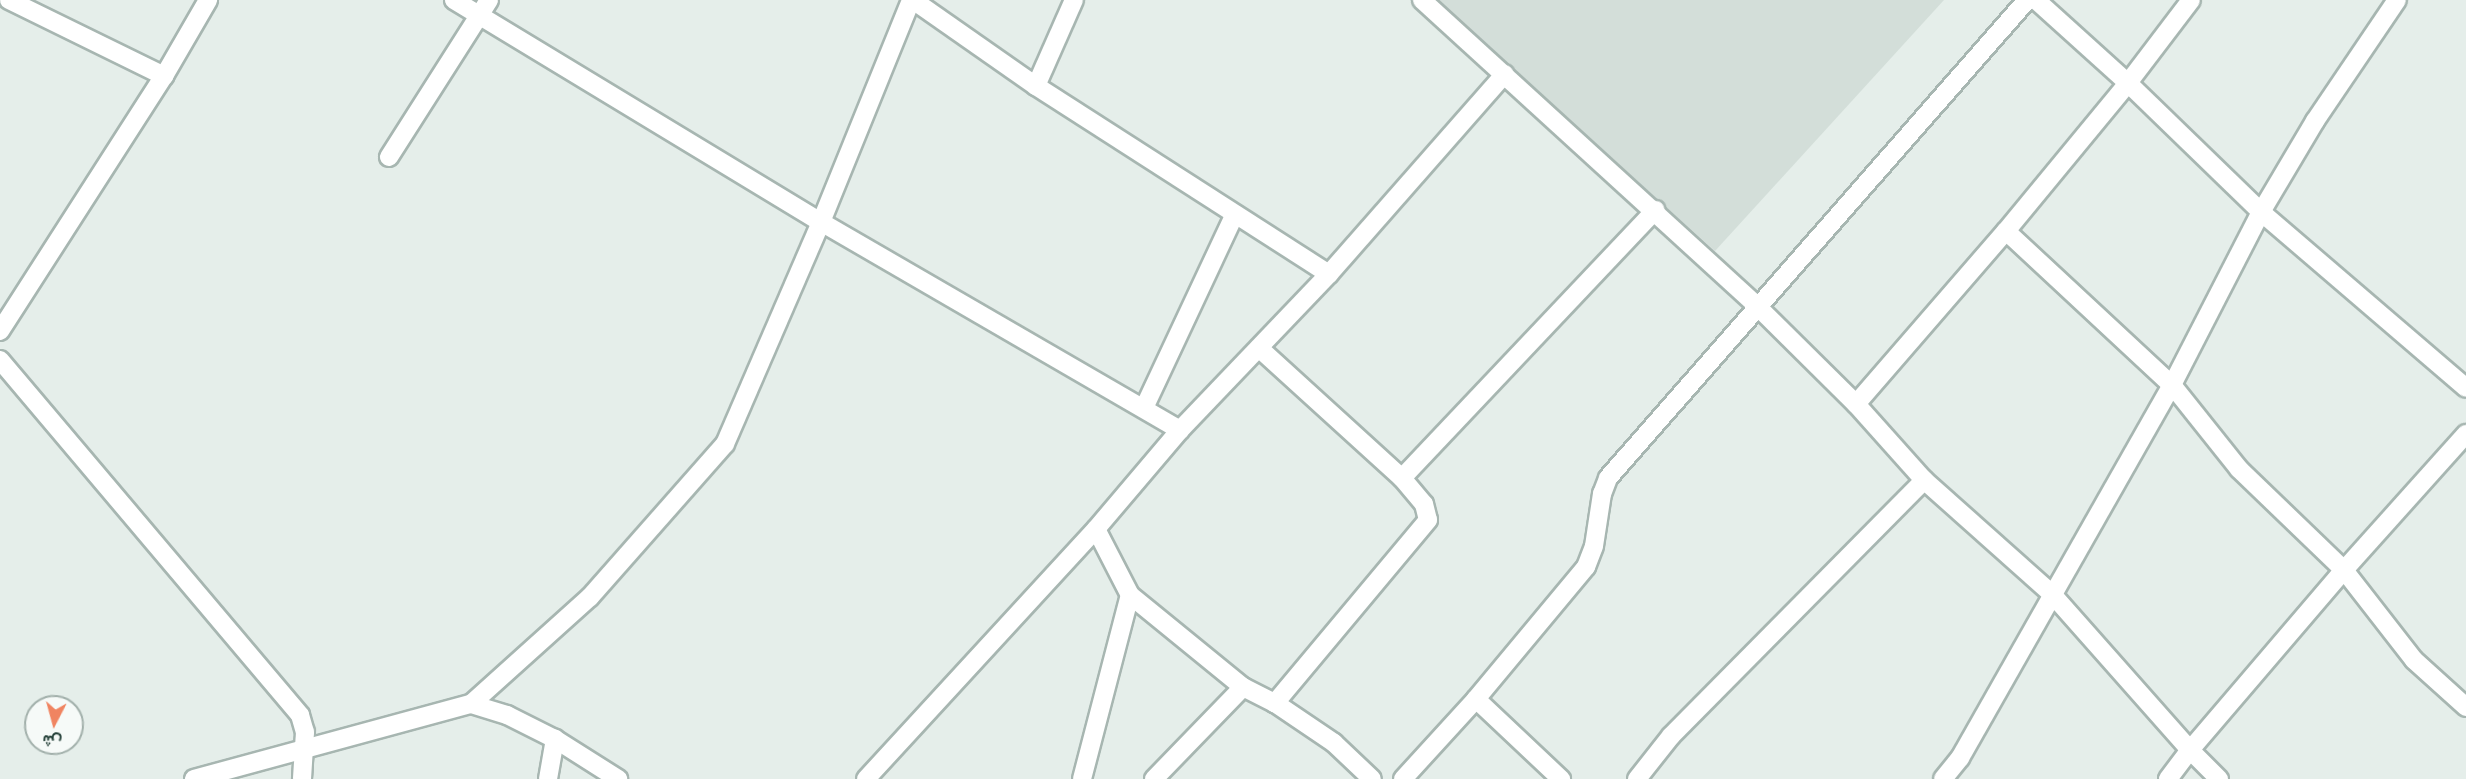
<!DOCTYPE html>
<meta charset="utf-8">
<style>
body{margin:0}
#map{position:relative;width:2466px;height:779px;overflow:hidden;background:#e5eeea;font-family:"Nunito Sans",Vazirmatn,sans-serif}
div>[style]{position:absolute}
.built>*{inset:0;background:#d3ded9}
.roads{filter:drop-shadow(2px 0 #a7b6b1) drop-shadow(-2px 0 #a7b6b1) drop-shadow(0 2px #a7b6b1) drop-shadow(0 -2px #a7b6b1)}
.minor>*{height:18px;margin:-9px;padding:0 9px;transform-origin:9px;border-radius:9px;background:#fff}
span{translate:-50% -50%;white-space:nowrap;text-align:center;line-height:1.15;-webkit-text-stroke:4.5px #f6faf8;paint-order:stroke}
.north{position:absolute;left:24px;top:695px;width:60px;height:60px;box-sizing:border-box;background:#f6faf8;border:2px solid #a2b0ab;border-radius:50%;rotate:186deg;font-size:16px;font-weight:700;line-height:24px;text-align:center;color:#244038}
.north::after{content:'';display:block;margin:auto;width:21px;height:27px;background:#f08461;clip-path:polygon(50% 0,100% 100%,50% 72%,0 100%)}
</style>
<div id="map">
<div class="built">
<i style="clip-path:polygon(1436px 0,1944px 0,1715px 251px)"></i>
</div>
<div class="roads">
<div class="minor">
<i style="left:9px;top:0;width:173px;rotate:26.1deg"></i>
<i style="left:454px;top:0;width:429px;rotate:31.2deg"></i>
<i style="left:821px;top:222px;width:415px;rotate:30.1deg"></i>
<i style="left:913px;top:0;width:150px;rotate:35deg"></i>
<i style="left:1036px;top:86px;width:348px;rotate:32.7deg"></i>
<i style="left:1422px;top:0;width:457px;rotate:42.4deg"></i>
<i style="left:1759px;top:308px;width:136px;rotate:44.7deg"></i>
<i style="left:1856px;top:404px;width:102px;rotate:48.2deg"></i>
<i style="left:1924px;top:480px;width:171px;rotate:41.7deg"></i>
<i style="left:2052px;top:594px;width:208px;rotate:48.5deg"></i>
<i style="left:2190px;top:750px;width:41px;rotate:45deg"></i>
<i style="left:2036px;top:0;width:124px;rotate:42.1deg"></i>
<i style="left:2128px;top:83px;width:185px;rotate:44.1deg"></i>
<i style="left:2261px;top:212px;width:270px;rotate:40.6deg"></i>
<i style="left:1036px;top:86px;width:94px;rotate:-66.2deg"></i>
<i style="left:389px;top:157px;width:186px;rotate:-57.5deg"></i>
<i style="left:2006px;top:231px;width:226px;rotate:42.9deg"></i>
<i style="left:2172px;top:385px;width:107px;rotate:51.4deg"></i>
<i style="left:2239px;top:469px;width:146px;rotate:43.9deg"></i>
<i style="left:2344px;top:570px;width:114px;rotate:52.1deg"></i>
<i style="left:2414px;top:660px;width:70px;rotate:42.1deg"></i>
<i style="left:0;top:331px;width:303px;rotate:-57.3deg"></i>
<i style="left:164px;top:76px;width:88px;rotate:-59.9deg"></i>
<i style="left:1259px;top:348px;width:193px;rotate:42.3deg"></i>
<i style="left:1402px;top:478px;width:34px;rotate:50deg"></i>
<i style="left:1424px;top:504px;width:16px;rotate:76deg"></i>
<i style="left:1428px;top:520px;width:239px;rotate:129.9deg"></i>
<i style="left:0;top:360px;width:465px;rotate:49.8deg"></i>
<i style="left:300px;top:715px;width:18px;rotate:74deg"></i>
<i style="left:305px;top:732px;width:47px;rotate:93.7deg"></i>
<i style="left:1856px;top:404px;width:229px;rotate:-49.1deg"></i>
<i style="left:2006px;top:231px;width:192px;rotate:-50.5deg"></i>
<i style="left:2128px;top:83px;width:104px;rotate:-52.8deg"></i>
<i style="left:1144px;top:408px;width:214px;rotate:-64.9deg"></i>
<i style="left:1402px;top:478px;width:369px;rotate:-46.6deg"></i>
<i style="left:1130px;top:595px;width:146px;rotate:39.2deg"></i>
<i style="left:1243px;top:687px;width:36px;rotate:27deg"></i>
<i style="left:1275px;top:703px;width:71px;rotate:34.1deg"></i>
<i style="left:1334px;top:743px;width:52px;rotate:43.5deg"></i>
<i style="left:1476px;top:699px;width:117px;rotate:43.3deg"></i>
<i style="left:471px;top:704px;width:38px;rotate:17deg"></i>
<i style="left:507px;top:715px;width:54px;rotate:26.6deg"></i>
<i style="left:555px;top:739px;width:75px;rotate:32.4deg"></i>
<i style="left:194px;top:779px;width:287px;rotate:-15.2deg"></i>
<i style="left:471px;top:704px;width:160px;rotate:-42deg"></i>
<i style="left:590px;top:597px;width:204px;rotate:-48.6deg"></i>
<i style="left:725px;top:444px;width:242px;rotate:-66.6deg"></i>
<i style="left:821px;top:222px;width:240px;rotate:-67.9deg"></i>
<i style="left:548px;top:779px;width:41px;rotate:-80.1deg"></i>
<i style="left:866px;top:779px;width:340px;rotate:-47.4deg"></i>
<i style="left:1096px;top:529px;width:130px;rotate:-49.7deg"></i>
<i style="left:1180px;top:430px;width:216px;rotate:-46.3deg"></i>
<i style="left:1329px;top:274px;width:266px;rotate:-48.7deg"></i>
<i style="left:1082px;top:779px;width:190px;rotate:-75.4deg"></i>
<i style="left:1130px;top:595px;width:74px;rotate:-117.3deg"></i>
<i style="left:1154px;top:779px;width:128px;rotate:-45.9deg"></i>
<i style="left:1403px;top:779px;width:108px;rotate:-47.6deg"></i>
<i style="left:1476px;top:699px;width:172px;rotate:-50.2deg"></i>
<i style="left:1586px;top:567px;width:22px;rotate:-69deg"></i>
<i style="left:1594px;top:546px;width:53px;rotate:-81.3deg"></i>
<i style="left:1602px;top:494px;width:17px;rotate:-69deg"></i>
<i style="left:1608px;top:478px;width:636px;rotate:-48.76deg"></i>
<i style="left:1637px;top:779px;width:55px;rotate:-51.7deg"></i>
<i style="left:1671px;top:736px;width:360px;rotate:-45.3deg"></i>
<i style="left:1943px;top:779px;width:27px;rotate:-51deg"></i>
<i style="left:1960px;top:758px;width:429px;rotate:-60.4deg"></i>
<i style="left:2172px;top:385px;width:195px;rotate:-62.8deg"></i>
<i style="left:2261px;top:212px;width:106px;rotate:-59.3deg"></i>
<i style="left:2315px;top:121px;width:146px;rotate:-55.9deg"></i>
<i style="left:2168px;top:779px;width:36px;rotate:-53deg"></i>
<i style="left:2190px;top:750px;width:237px;rotate:-49.5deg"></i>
<i style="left:2344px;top:570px;width:183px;rotate:-48.1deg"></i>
</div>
</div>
<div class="north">ش</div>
</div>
